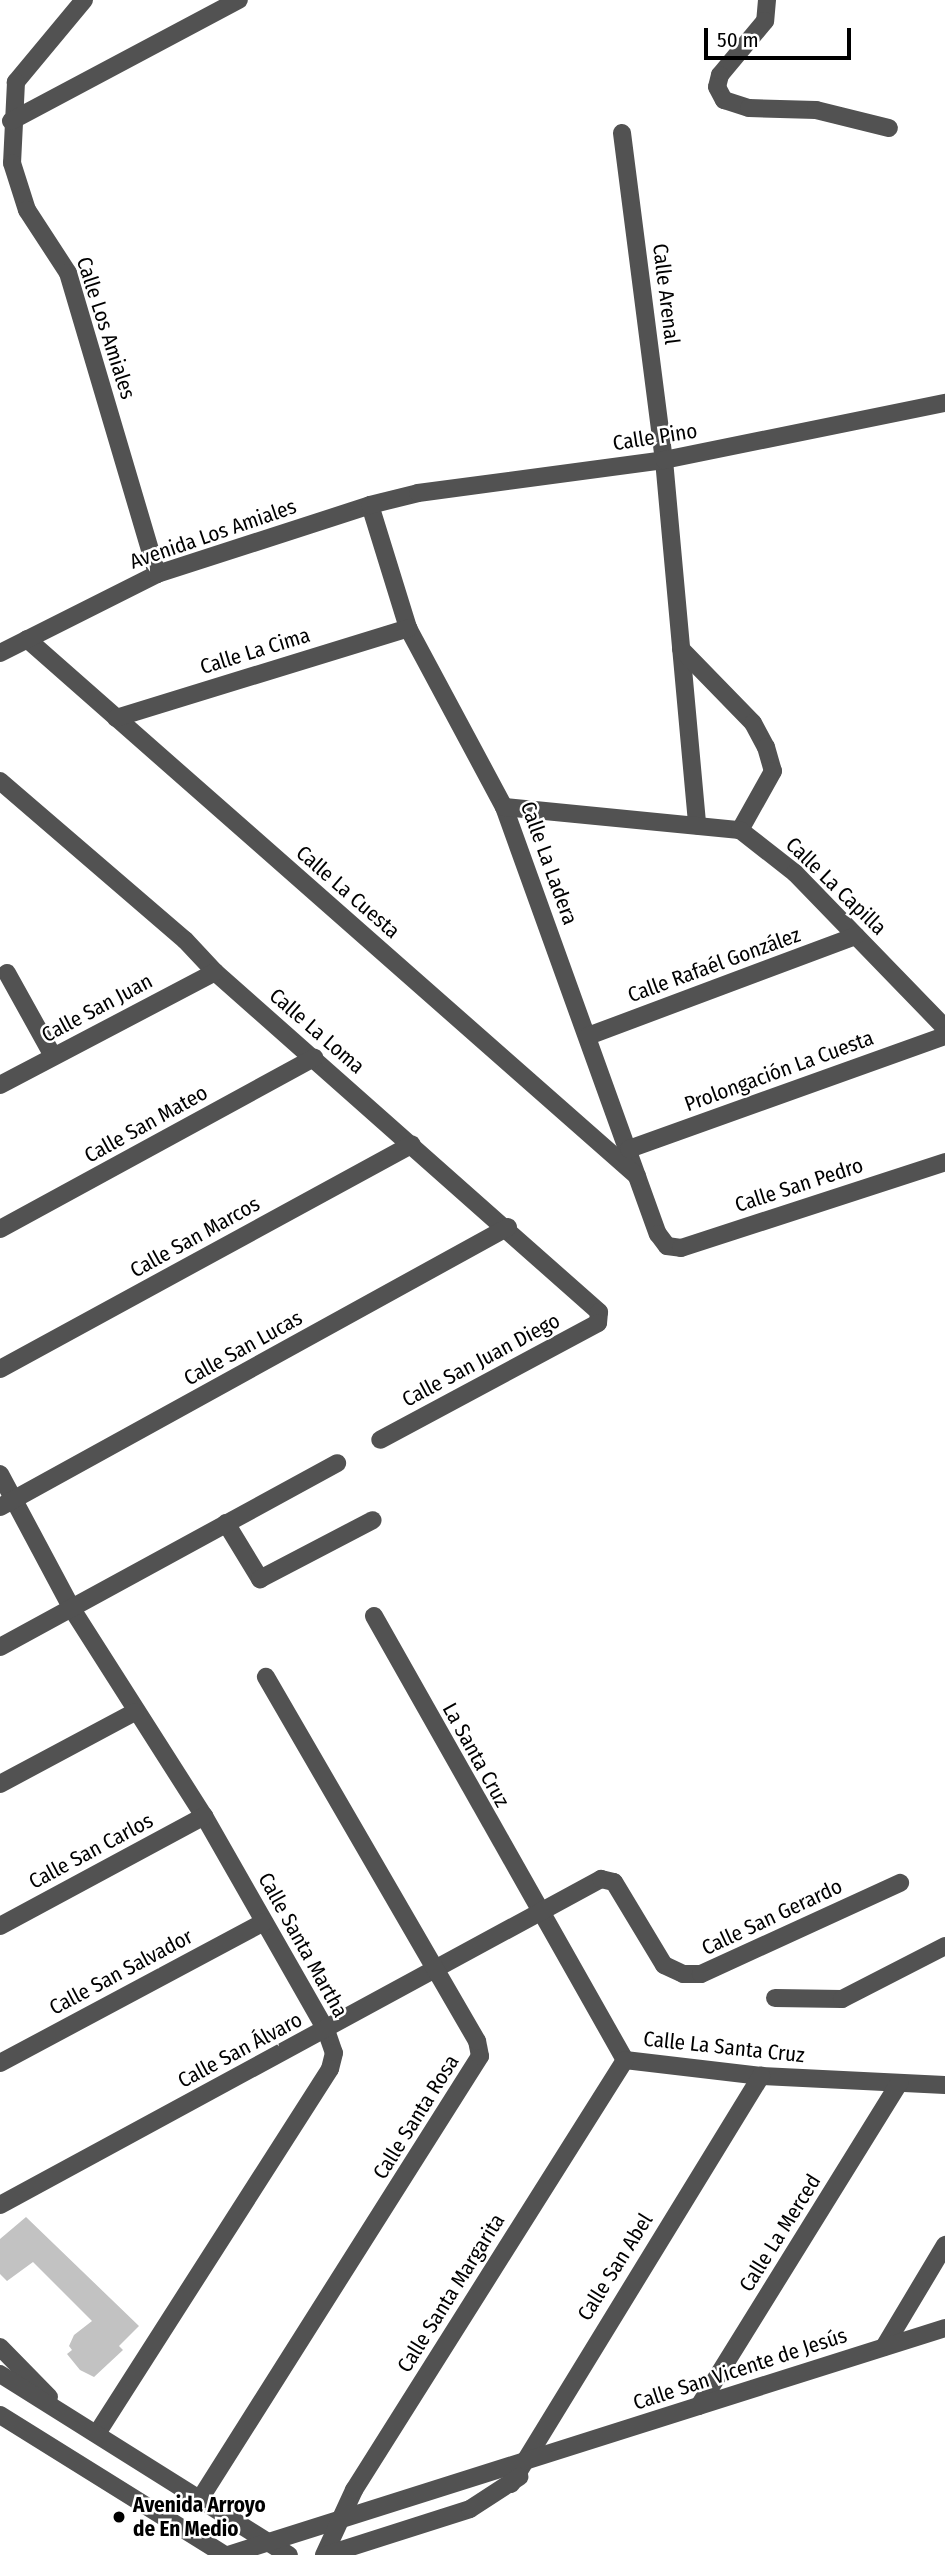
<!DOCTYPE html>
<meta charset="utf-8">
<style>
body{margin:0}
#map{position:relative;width:945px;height:2555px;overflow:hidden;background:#fff;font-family:"Fira Sans Condensed",sans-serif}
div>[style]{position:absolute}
.building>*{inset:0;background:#c2c2c2}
.minor>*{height:18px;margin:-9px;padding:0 9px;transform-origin:9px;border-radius:9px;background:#525252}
.dots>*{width:19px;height:19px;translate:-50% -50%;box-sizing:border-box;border:4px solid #fff;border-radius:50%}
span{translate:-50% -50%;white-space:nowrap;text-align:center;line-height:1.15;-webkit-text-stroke:5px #fff;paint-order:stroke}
.street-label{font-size:21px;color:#000}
.poi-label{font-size:21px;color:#000;font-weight:700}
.left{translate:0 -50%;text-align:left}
.scale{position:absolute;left:704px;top:28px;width:147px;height:32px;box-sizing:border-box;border:4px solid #000;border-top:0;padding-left:9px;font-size:21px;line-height:24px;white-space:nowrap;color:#000;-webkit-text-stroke:5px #fff;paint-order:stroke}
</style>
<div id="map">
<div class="building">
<i style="clip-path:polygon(26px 2217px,139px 2326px,119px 2346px,123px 2350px,94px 2377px,80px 2370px,67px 2354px,72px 2350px,69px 2346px,74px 2335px,92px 2321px,33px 2262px,7px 2281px,0 2274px,0 2239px)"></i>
</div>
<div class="minor">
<i style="left:84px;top:0;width:107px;rotate:129.7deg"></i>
<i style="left:16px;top:82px;width:81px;rotate:92.8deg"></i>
<i style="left:12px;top:163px;width:49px;rotate:72.3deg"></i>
<i style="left:27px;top:210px;width:75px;rotate:56.9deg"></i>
<i style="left:68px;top:273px;width:314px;rotate:73.5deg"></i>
<i style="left:767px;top:0;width:21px;rotate:95deg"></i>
<i style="left:765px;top:21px;width:70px;rotate:129.8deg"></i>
<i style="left:720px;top:75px;width:12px;rotate:104deg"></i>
<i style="left:717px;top:87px;width:15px;rotate:62deg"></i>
<i style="left:724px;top:100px;width:26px;rotate:18deg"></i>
<i style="left:749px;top:108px;width:67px;rotate:1.7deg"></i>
<i style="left:816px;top:110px;width:75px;rotate:13.9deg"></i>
<i style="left:11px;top:121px;width:258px;rotate:-28deg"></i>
<i style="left:622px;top:133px;width:330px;rotate:82.7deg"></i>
<i style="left:664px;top:460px;width:367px;rotate:84.8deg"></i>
<i style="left:370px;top:505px;width:129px;rotate:72.8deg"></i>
<i style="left:408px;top:628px;width:203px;rotate:61.8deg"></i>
<i style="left:504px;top:807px;width:454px;rotate:70.2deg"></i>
<i style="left:658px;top:1234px;width:15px;rotate:53deg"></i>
<i style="left:667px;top:1246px;width:14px;rotate:8deg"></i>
<i style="left:681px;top:1248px;width:278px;rotate:-18deg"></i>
<i style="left:27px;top:639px;width:813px;rotate:41.36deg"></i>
<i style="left:681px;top:649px;width:103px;rotate:45.8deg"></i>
<i style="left:753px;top:723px;width:27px;rotate:62deg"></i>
<i style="left:766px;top:747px;width:25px;rotate:74deg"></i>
<i style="left:773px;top:771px;width:68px;rotate:119.2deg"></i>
<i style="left:0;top:653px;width:176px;rotate:-26.7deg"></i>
<i style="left:157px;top:574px;width:224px;rotate:-17.9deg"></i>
<i style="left:370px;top:505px;width:49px;rotate:-14deg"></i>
<i style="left:418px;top:493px;width:248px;rotate:-7.6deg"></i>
<i style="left:664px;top:460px;width:287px;rotate:-11.5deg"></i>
<i style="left:116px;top:718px;width:306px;rotate:-17.1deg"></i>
<i style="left:0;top:781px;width:244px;rotate:40.7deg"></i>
<i style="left:185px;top:940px;width:44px;rotate:46.8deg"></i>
<i style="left:215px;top:972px;width:513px;rotate:41.52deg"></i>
<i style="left:599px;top:1312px;width:11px;rotate:95deg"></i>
<i style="left:598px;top:1323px;width:247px;rotate:151.8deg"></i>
<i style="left:504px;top:807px;width:237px;rotate:5.6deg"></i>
<i style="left:740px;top:830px;width:70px;rotate:38deg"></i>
<i style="left:795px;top:873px;width:216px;rotate:45.9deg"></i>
<i style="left:7px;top:973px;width:95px;rotate:61deg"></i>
<i style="left:588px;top:1036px;width:286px;rotate:-20.5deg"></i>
<i style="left:0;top:1085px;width:243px;rotate:-27.7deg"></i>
<i style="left:629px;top:1149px;width:336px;rotate:-19.7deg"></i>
<i style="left:0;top:1229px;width:358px;rotate:-28.6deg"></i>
<i style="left:0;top:1369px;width:469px;rotate:-28.6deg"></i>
<i style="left:0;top:1474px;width:153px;rotate:61.9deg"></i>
<i style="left:72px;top:1609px;width:246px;rotate:57.5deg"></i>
<i style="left:204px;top:1816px;width:246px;rotate:60.3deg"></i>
<i style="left:326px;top:2030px;width:24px;rotate:71deg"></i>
<i style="left:334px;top:2053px;width:16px;rotate:104deg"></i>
<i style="left:330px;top:2069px;width:433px;rotate:122.6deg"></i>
<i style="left:0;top:1507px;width:580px;rotate:-28.86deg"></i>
<i style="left:226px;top:1523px;width:66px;rotate:58.7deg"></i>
<i style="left:260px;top:1579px;width:127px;rotate:-27.6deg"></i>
<i style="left:374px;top:1616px;width:510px;rotate:60.52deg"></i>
<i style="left:0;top:1647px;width:384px;rotate:-28.6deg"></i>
<i style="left:0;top:1784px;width:153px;rotate:-28.1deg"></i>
<i style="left:0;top:1926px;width:232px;rotate:-28.3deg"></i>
<i style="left:775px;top:1998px;width:67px;rotate:0.9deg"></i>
<i style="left:842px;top:1999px;width:116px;rotate:-27.2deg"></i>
<i style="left:625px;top:2060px;width:137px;rotate:6.7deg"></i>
<i style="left:761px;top:2076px;width:184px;rotate:2.8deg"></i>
<i style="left:0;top:2063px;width:299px;rotate:-28.1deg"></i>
<i style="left:0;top:2205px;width:684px;rotate:-28.48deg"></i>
<i style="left:601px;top:1879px;width:13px;rotate:13deg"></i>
<i style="left:614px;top:1882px;width:97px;rotate:58.9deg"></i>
<i style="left:664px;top:1965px;width:21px;rotate:25deg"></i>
<i style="left:683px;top:1974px;width:18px"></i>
<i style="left:701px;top:1974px;width:219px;rotate:-24.6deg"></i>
<i style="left:0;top:2347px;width:70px;rotate:45.6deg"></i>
<i style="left:884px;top:2347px;width:119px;rotate:-59.1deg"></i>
<i style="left:0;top:2374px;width:341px;rotate:32.1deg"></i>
<i style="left:699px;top:2406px;width:380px;rotate:-58.2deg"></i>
<i style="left:0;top:2415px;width:265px;rotate:31.9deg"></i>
<i style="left:511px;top:2484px;width:479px;rotate:-58.5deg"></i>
<i style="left:200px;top:2499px;width:524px;rotate:-57.7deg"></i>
<i style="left:480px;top:2056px;width:15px;rotate:-101deg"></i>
<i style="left:477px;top:2041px;width:421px;rotate:-120.1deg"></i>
<i style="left:228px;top:2555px;width:752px;rotate:-17.57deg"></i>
<i style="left:324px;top:2555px;width:72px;rotate:-65.2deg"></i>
<i style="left:354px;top:2490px;width:508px;rotate:-57.78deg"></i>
<i style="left:326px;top:2555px;width:151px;rotate:-17.7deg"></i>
<i style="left:470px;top:2509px;width:59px;rotate:-33.1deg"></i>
</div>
<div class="dots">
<i style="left:119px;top:2517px;background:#000"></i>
</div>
<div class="street-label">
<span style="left:666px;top:294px;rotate:83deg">Calle Arenal</span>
<span style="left:106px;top:328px;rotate:72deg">Calle Los Amiales</span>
<span style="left:655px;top:437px;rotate:-9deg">Calle Pino</span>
<span style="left:213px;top:534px;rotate:-19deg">Avenida Los Amiales</span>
<span style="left:255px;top:651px;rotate:-17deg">Calle La Cima</span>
<span style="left:549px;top:863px;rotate:70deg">Calle La Ladera</span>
<span style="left:836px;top:886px;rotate:44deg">Calle La Capilla</span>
<span style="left:348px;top:892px;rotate:41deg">Calle La Cuesta</span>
<span style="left:714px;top:965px;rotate:-20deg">Calle Rafaél González</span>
<span style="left:97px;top:1008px;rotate:-28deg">Calle San Juan</span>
<span style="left:317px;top:1031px;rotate:41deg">Calle La Loma</span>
<span style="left:779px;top:1071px;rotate:-20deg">Prolongación La Cuesta</span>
<span style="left:146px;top:1124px;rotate:-29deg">Calle San Mateo</span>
<span style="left:799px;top:1185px;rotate:-18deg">Calle San Pedro</span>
<span style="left:195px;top:1237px;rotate:-29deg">Calle San Marcos</span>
<span style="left:243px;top:1348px;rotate:-29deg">Calle San Lucas</span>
<span style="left:481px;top:1360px;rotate:-28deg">Calle San Juan Diego</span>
<span style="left:476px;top:1755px;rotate:61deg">La Santa Cruz</span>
<span style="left:91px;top:1851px;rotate:-28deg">Calle San Carlos</span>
<span style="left:772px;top:1917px;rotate:-25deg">Calle San Gerardo</span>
<span style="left:303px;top:1945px;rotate:61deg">Calle Santa Martha</span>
<span style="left:121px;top:1972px;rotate:-28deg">Calle San Salvador</span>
<span style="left:724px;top:2047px;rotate:6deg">Calle La Santa Cruz</span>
<span style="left:240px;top:2050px;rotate:-28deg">Calle San Álvaro</span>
<span style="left:416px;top:2117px;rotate:-58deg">Calle Santa Rosa</span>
<span style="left:780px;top:2233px;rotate:-58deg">Calle La Merced</span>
<span style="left:615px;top:2267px;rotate:-58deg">Calle San Abel</span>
<span style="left:451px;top:2293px;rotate:-58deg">Calle Santa Margarita</span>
<span style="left:740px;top:2369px;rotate:-18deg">Calle San Vicente de Jesús</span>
</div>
<div class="poi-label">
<span class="left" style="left:133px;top:2517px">Avenida Arroyo<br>de En Medio</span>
</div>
<div class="scale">50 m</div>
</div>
